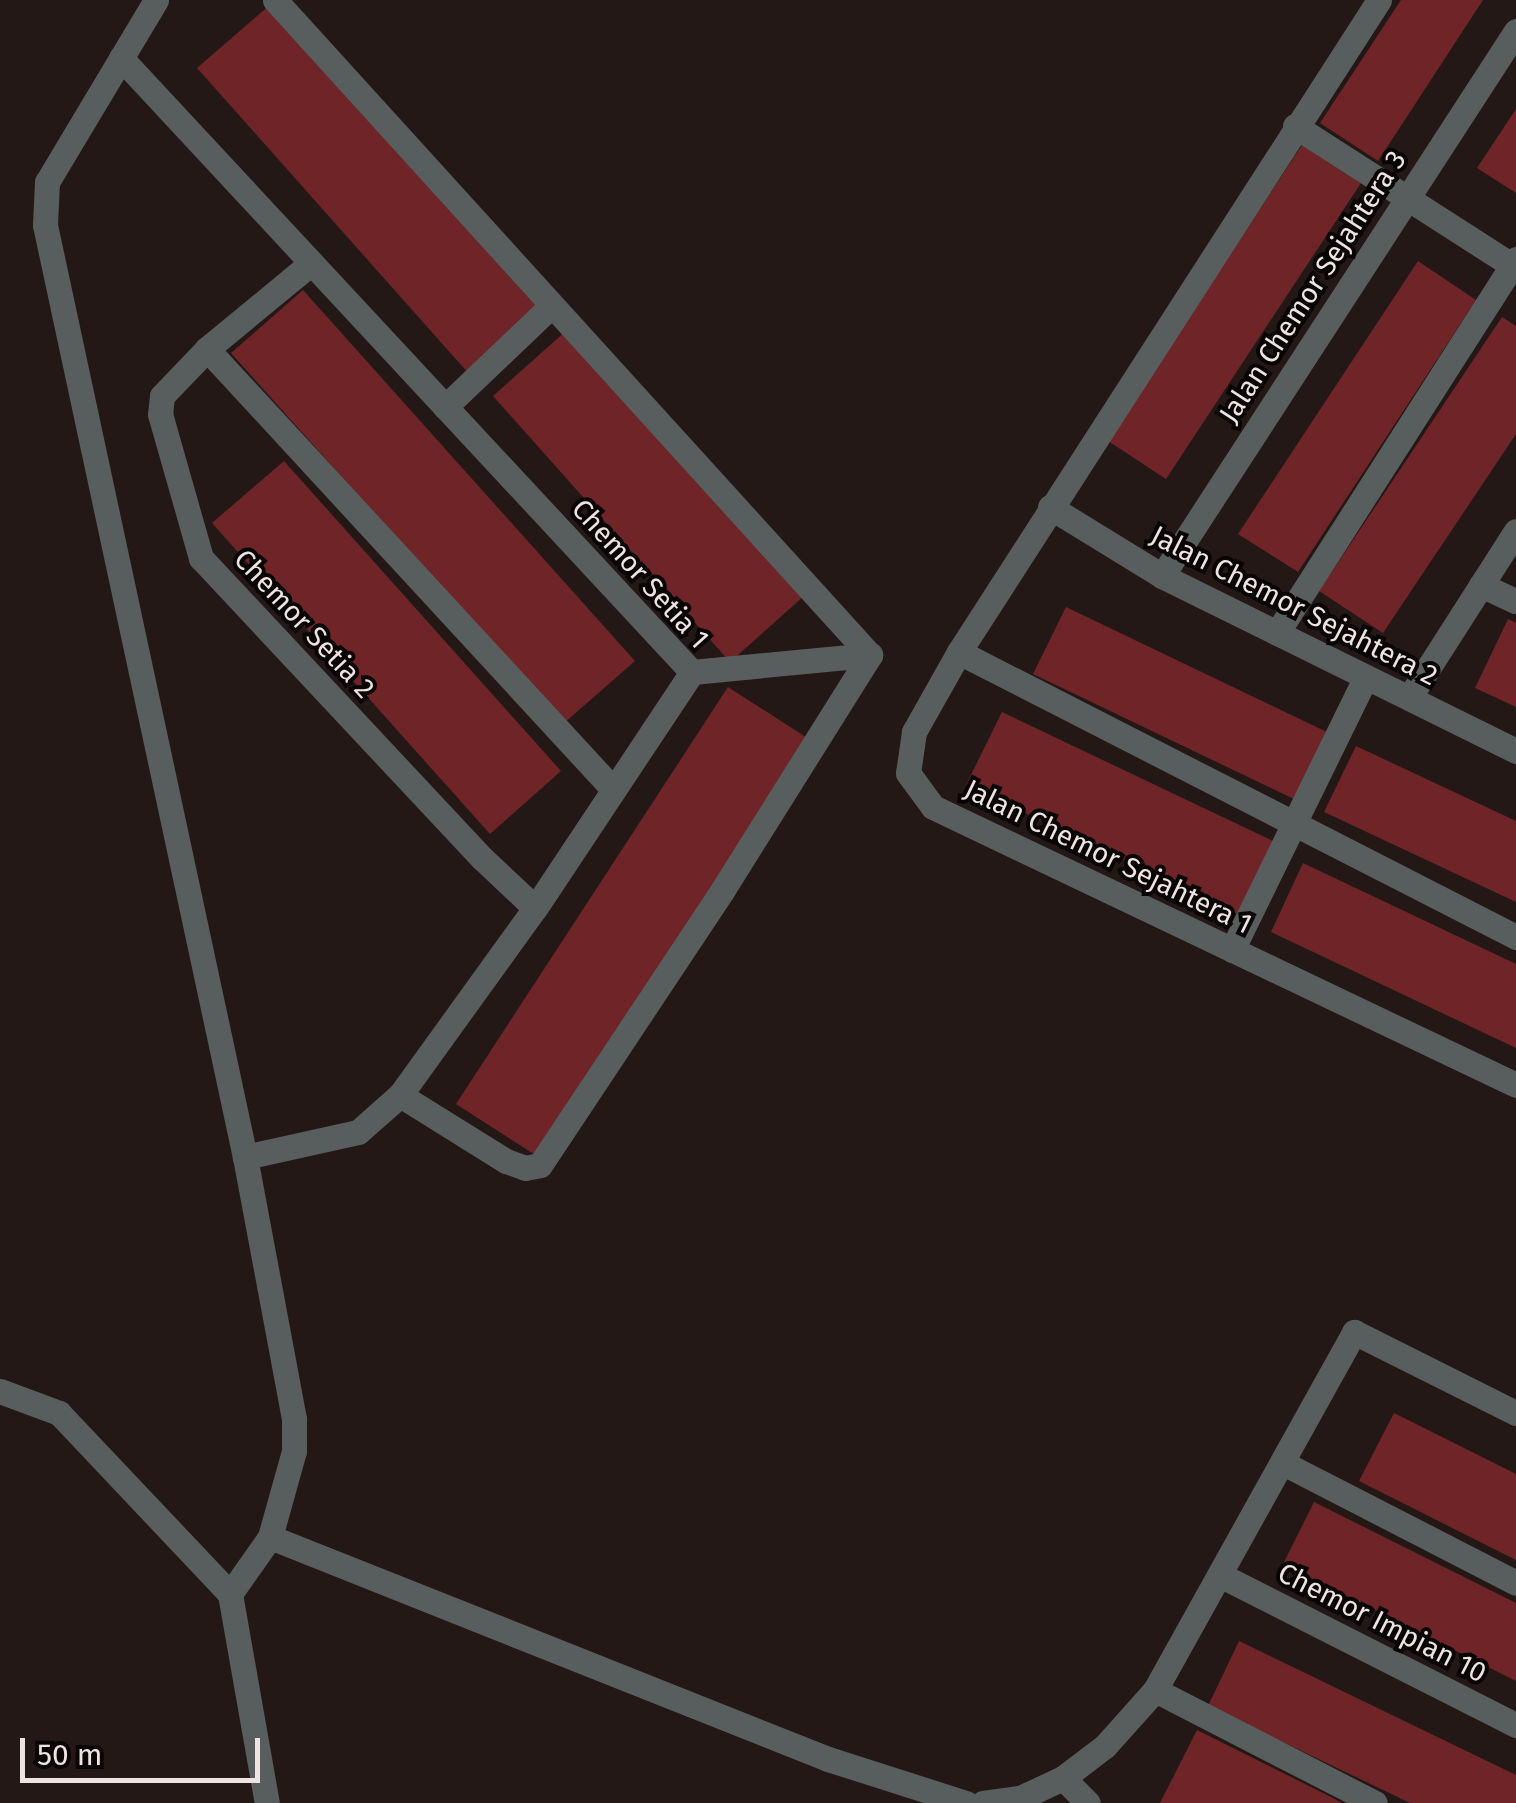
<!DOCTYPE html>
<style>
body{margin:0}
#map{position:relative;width:1516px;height:1803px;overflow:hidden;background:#241817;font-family:"Fira Sans",sans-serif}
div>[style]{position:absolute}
.building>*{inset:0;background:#6f2527}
.minor>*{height:25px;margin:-12.5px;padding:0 12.5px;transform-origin:12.5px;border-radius:12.5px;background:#575e5d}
span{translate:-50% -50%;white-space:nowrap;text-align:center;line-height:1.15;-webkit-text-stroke:8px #0a0505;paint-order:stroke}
.street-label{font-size:28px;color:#ece3e2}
.scale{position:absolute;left:20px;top:1738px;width:240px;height:45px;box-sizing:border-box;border:5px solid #ece3e2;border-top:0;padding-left:12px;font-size:30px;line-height:35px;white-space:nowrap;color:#ece3e2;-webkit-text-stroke:8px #0a0505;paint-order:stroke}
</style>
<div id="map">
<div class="building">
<i style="clip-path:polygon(1401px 0,1483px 0,1378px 161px,1320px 123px)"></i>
<i style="clip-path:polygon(271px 4px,542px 310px,470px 375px,197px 68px)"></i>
<i style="clip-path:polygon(1516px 109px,1516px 193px,1477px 168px)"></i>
<i style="clip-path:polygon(1302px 145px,1361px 183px,1166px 479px,1108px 441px)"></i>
<i style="clip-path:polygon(1418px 261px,1476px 300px,1298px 572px,1238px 534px)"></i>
<i style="clip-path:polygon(303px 290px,635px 661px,563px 724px,231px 353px)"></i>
<i style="clip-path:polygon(1502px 317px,1516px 326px,1516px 434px,1383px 633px,1319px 591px)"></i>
<i style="clip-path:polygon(567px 330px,804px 596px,730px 662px,493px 396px)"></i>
<i style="clip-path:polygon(284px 461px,561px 771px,490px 834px,212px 523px)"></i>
<i style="clip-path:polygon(1066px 607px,1331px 734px,1298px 801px,1033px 674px)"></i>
<i style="clip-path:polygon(1508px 619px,1516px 623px,1516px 707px,1475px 688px)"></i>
<i style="clip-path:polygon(728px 687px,812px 741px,540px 1158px,456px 1104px)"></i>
<i style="clip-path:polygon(1002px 712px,1277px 843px,1242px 916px,966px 785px)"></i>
<i style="clip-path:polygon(1356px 746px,1516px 821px,1516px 902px,1324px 812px)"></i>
<i style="clip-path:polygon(1303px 863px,1516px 964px,1516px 1048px,1271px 932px)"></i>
<i style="clip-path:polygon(1394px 1413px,1516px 1474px,1516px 1560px,1359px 1481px)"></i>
<i style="clip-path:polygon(1314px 1502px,1516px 1603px,1516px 1681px,1283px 1564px)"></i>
<i style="clip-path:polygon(1239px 1641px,1516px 1775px,1516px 1803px,1410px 1803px,1208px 1706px)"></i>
<i style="clip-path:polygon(1197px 1730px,1331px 1797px,1342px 1803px,1160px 1803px)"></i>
</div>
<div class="minor">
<i style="left:156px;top:0;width:212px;rotate:120.9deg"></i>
<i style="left:47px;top:182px;width:43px;rotate:92.7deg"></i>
<i style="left:45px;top:225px;width:953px;rotate:77.89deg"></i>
<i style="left:245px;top:1157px;width:267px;rotate:79.4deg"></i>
<i style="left:294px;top:1419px;width:32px;rotate:90deg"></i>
<i style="left:294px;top:1451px;width:89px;rotate:105.6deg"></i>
<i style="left:270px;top:1537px;width:70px;rotate:125.1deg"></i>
<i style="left:275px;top:0;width:885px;rotate:47.75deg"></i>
<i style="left:1379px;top:0;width:776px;rotate:122.79deg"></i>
<i style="left:959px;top:652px;width:92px;rotate:119.4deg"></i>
<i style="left:914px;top:732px;width:41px;rotate:98.3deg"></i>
<i style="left:908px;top:773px;width:42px;rotate:53.7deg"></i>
<i style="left:933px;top:807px;width:646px;rotate:25.49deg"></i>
<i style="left:121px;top:58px;width:838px;rotate:47.08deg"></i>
<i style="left:692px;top:672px;width:283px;rotate:123.6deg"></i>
<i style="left:535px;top:908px;width:231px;rotate:125.8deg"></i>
<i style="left:400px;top:1095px;width:56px;rotate:138.6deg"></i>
<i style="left:358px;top:1132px;width:116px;rotate:167.5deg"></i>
<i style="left:1295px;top:126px;width:263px;rotate:32.7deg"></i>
<i style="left:310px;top:264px;width:134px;rotate:140.5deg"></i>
<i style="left:207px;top:349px;width:65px;rotate:133.8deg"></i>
<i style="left:162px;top:396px;width:18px;rotate:96deg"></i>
<i style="left:160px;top:414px;width:150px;rotate:74.1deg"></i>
<i style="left:201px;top:558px;width:412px;rotate:46.9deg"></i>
<i style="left:483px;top:859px;width:71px;rotate:43.3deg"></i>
<i style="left:207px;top:349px;width:597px;rotate:47.31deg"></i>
<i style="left:445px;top:407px;width:146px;rotate:-43.6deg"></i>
<i style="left:1050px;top:507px;width:132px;rotate:31.6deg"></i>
<i style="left:1162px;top:576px;width:395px;rotate:26.3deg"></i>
<i style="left:1162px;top:576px;width:650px;rotate:-56.99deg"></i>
<i style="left:1481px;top:585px;width:38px;rotate:25deg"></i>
<i style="left:1277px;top:633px;width:444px;rotate:-57.4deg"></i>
<i style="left:959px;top:652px;width:626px;rotate:27.1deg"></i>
<i style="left:692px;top:672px;width:179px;rotate:-5.5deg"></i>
<i style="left:1409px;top:698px;width:198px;rotate:-57.4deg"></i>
<i style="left:1232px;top:950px;width:304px;rotate:-63.9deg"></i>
<i style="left:400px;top:1095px;width:125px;rotate:31.9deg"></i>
<i style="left:506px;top:1161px;width:20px;rotate:20deg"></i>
<i style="left:525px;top:1168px;width:15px;rotate:-11deg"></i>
<i style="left:540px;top:1165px;width:329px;rotate:-56.4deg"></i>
<i style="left:722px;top:891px;width:279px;rotate:-57.9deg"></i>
<i style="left:0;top:1391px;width:63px;rotate:20.4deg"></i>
<i style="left:59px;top:1413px;width:249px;rotate:46.6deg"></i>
<i style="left:230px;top:1594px;width:212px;rotate:80deg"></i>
<i style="left:1283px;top:1463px;width:262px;rotate:27.2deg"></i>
<i style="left:270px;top:1537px;width:601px;rotate:21.7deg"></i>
<i style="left:828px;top:1759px;width:145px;rotate:17.7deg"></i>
<i style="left:1220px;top:1575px;width:332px;rotate:26.9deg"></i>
<i style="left:1155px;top:1690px;width:247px;rotate:27.2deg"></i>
<i style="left:1063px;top:1778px;width:35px;rotate:45deg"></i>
<i style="left:983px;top:1803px;width:37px;rotate:-8deg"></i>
<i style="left:1020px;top:1798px;width:47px;rotate:-24.9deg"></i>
<i style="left:1063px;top:1778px;width:53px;rotate:-37.3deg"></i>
<i style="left:1105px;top:1746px;width:75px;rotate:-48.2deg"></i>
<i style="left:1155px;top:1690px;width:410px;rotate:-60.9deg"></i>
<i style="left:1354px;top:1332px;width:181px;rotate:26.6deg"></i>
</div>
<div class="street-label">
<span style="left:1313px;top:287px;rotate:-57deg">Jalan Chemor Sejahtera 3</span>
<span style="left:640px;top:574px;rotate:48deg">Chemor Setia 1</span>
<span style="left:1294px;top:606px;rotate:27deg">Jalan Chemor Sejahtera 2</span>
<span style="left:304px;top:624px;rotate:47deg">Chemor Setia 2</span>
<span style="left:1108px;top:857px;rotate:26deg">Jalan Chemor Sejahtera 1</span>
<span style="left:1382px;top:1623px;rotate:27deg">Chemor Impian 10</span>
</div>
<div class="scale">50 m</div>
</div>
